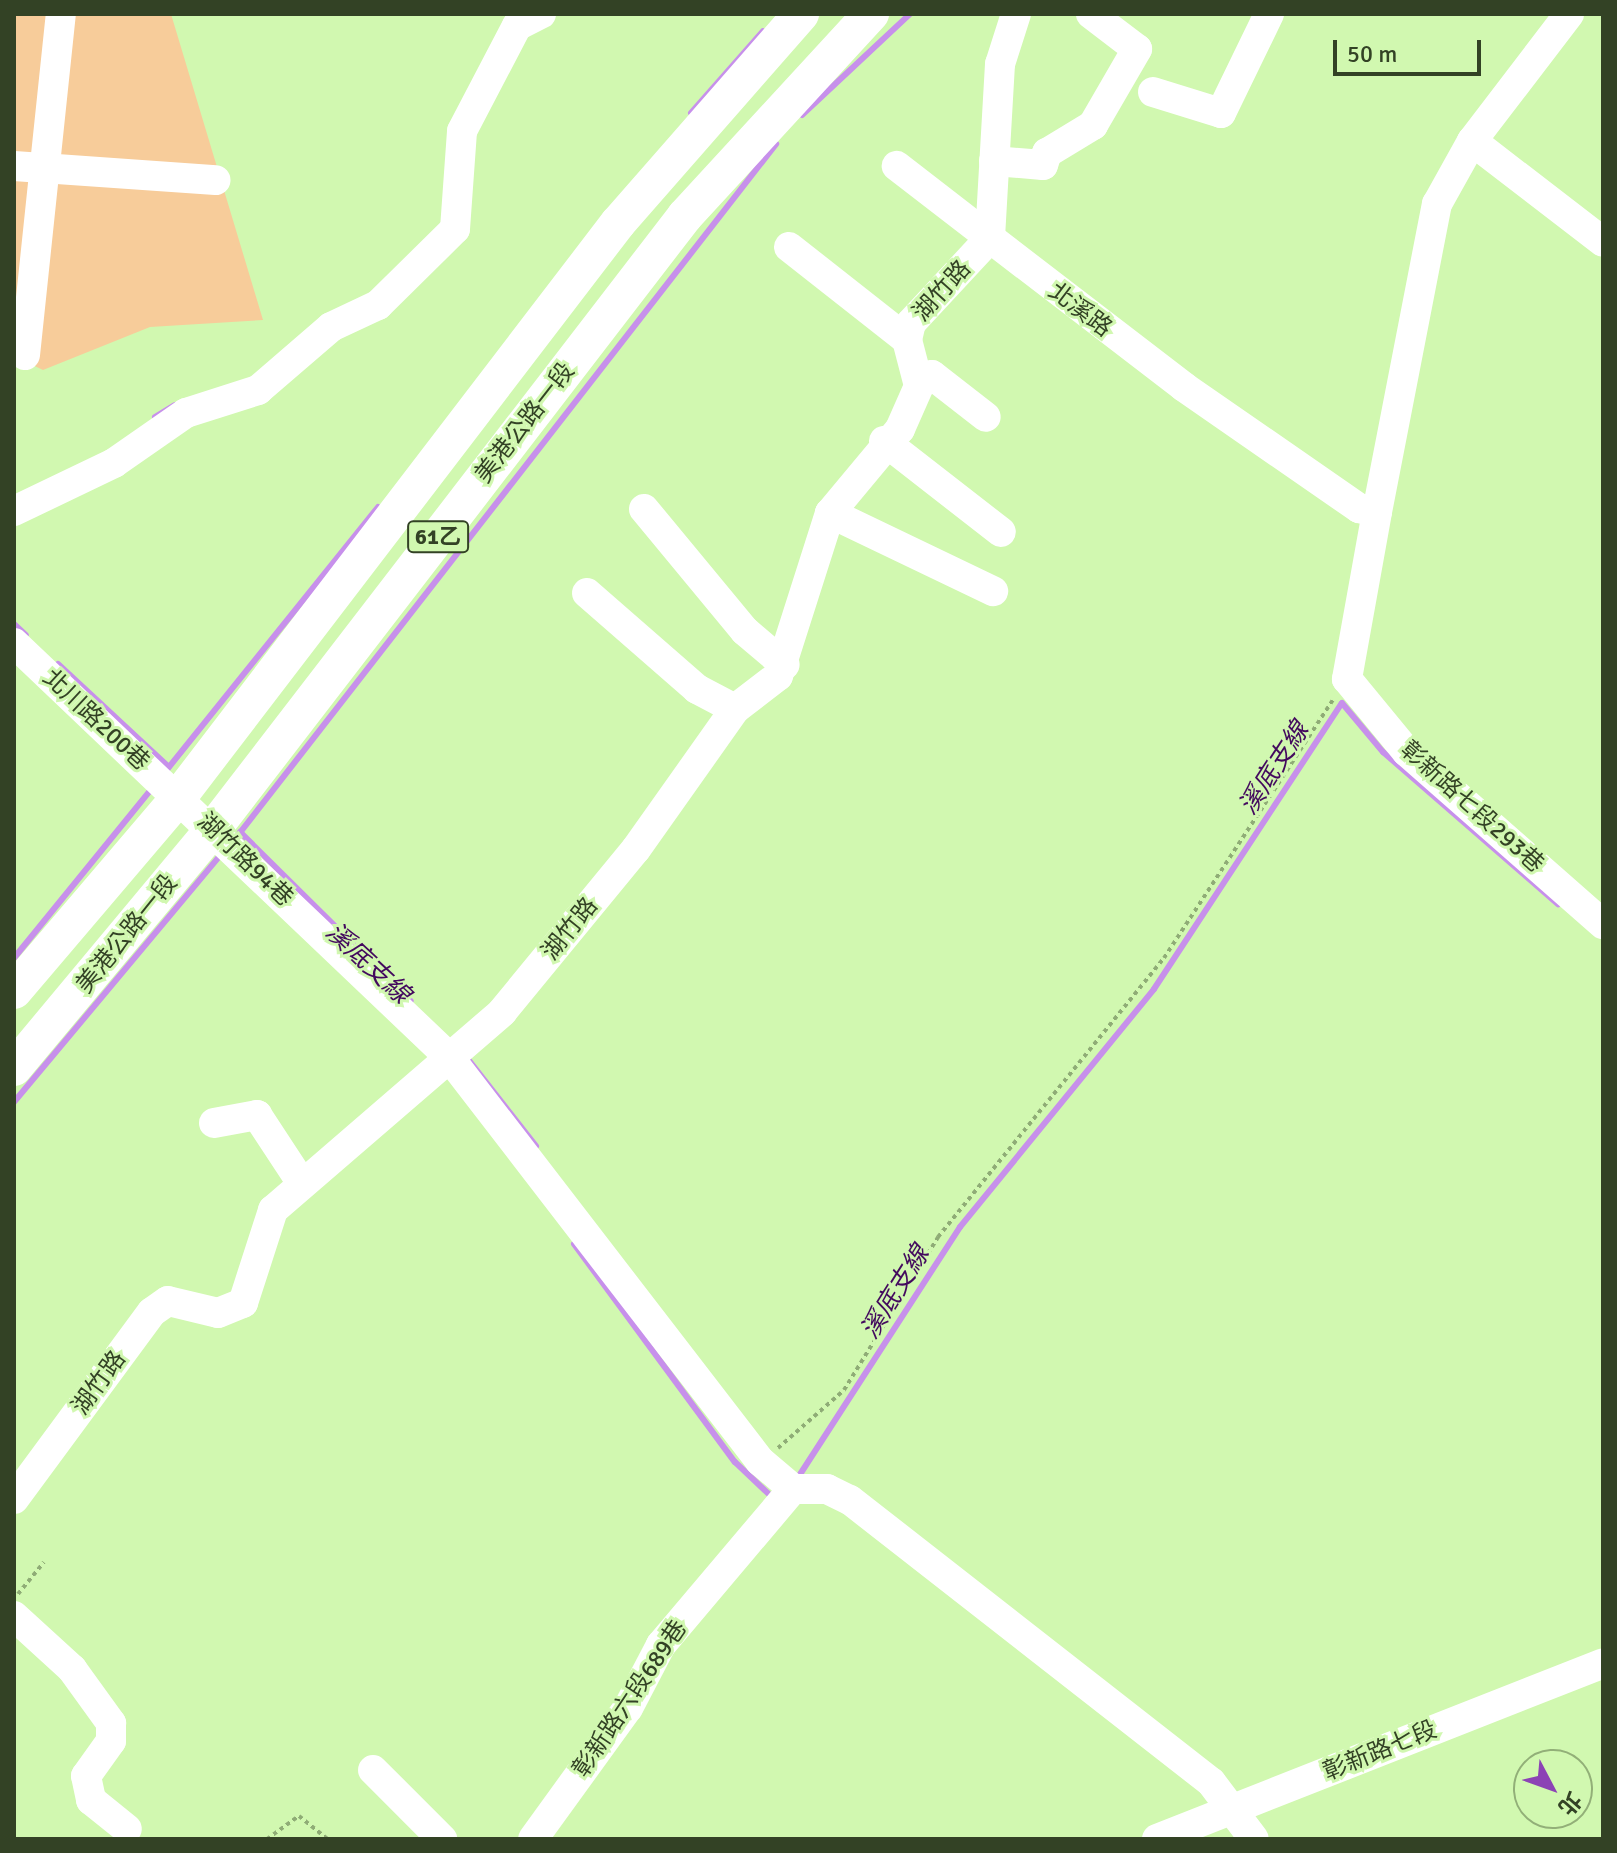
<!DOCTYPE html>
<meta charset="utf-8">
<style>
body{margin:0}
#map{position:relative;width:1617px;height:1853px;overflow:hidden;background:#d1f8b0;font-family:Signika,"Noto Sans TC",sans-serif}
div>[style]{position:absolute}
.green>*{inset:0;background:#f7cc9a}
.stream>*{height:6px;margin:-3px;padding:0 3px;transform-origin:3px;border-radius:3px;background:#c790eb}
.path>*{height:4px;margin-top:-2px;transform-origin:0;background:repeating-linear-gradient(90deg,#8fac76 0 4px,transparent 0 8px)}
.minor>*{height:30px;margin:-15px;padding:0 15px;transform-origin:15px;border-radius:15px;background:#fff}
.major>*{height:36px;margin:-18px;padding:0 18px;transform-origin:18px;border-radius:18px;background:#fff}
span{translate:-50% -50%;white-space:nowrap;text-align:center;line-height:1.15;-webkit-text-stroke:6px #d1f8b0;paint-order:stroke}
.shield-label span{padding:2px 6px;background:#d1f8b0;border:2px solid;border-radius:6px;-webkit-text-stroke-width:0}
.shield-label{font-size:22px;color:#334225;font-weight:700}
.street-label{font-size:24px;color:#334225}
.water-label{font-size:26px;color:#430a5e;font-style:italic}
.frame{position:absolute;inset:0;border:16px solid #334225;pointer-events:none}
.north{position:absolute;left:1513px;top:1749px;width:80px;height:80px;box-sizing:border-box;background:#d1f8b0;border:2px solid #92af78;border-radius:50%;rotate:131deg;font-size:22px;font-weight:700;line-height:32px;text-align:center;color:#334225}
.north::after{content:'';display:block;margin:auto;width:28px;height:36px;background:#8c43b5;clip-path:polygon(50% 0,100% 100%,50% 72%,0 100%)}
.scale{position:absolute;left:1333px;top:40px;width:148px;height:36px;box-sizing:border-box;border:4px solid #334225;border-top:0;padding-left:10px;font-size:24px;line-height:28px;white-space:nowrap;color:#334225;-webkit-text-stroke:6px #d1f8b0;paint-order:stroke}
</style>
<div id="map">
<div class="green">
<i style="clip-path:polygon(14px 14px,171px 14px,263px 320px,150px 327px,43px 370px,14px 356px)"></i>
</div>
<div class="stream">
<i style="left:691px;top:113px;width:109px;rotate:-48.7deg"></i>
<i style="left:802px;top:115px;width:148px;rotate:-43.1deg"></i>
<i style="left:155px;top:417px;width:23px;rotate:-31deg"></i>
<i style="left:14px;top:624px;width:16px;rotate:43deg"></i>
<i style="left:58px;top:664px;width:151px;rotate:42.9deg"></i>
<i style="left:165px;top:772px;width:340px;rotate:-51.2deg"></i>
<i style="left:240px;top:832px;width:240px;rotate:44.7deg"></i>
<i style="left:235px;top:839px;width:881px;rotate:-52.1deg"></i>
<i style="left:14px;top:958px;width:220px;rotate:-50.9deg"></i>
<i style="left:464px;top:1054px;width:117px;rotate:52deg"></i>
<i style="left:14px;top:1102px;width:324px;rotate:-50.1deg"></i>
<i style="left:574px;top:1244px;width:271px;rotate:53.6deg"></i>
<i style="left:735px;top:1462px;width:54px;rotate:43.5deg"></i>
<i style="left:797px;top:1479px;width:300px;rotate:-57.1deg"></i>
<i style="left:960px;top:1227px;width:307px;rotate:-50.8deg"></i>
<i style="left:1154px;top:989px;width:342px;rotate:-56.7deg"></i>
<i style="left:1342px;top:703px;width:64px;rotate:50.1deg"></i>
<i style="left:1383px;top:752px;width:232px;rotate:41deg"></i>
</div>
<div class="path">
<i style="left:778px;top:1448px;width:88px;rotate:-41.3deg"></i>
<i style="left:844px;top:1390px;width:180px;rotate:-58.4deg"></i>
<i style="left:938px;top:1237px;width:359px;rotate:-51deg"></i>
<i style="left:1164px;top:958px;width:308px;rotate:-56.8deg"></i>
<i style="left:18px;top:1594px;width:41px;rotate:-50.9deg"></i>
<i style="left:267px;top:1839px;width:39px;rotate:-36deg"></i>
<i style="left:299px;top:1816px;width:36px;rotate:39deg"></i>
</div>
<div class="minor">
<i style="left:1016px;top:14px;width:52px;rotate:107.7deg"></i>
<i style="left:1000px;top:64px;width:174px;rotate:93.3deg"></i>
<i style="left:990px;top:238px;width:245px;rotate:37.5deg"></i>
<i style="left:1184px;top:387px;width:213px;rotate:34.7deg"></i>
<i style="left:1359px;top:508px;width:18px;rotate:13deg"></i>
<i style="left:1377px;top:512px;width:170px;rotate:100.2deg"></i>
<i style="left:1347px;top:679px;width:94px;rotate:50.6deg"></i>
<i style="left:1407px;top:752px;width:261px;rotate:41.3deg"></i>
<i style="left:1153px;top:92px;width:71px;rotate:17.2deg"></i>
<i style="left:1221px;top:113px;width:110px;rotate:-64.1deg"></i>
<i style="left:1472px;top:141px;width:165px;rotate:37.6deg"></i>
<i style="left:994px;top:161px;width:49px;rotate:4.7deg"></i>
<i style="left:1043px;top:165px;width:13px;rotate:-72deg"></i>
<i style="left:1047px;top:153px;width:54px;rotate:-31.3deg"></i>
<i style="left:1093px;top:125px;width:88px;rotate:-59.9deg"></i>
<i style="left:1137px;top:49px;width:58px;rotate:-142.7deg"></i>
<i style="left:14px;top:166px;width:202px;rotate:4deg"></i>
<i style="left:789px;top:247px;width:150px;rotate:38.2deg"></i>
<i style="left:25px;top:355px;width:343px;rotate:-84deg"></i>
<i style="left:918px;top:378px;width:14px;rotate:-12deg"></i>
<i style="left:932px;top:375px;width:68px;rotate:37.9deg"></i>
<i style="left:884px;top:441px;width:148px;rotate:37.9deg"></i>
<i style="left:644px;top:509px;width:158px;rotate:50.4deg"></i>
<i style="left:745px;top:631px;width:52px;rotate:40.4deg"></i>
<i style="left:14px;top:511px;width:111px;rotate:-25.6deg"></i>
<i style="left:114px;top:463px;width:88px;rotate:-34.8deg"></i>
<i style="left:186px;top:413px;width:76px;rotate:-17.7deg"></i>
<i style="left:258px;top:390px;width:96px;rotate:-40.8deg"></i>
<i style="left:331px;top:327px;width:52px;rotate:-25.1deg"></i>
<i style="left:378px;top:305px;width:108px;rotate:-44.6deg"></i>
<i style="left:455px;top:229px;width:98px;rotate:-85.9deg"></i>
<i style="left:462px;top:131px;width:119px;rotate:-62.4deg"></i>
<i style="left:517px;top:26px;width:27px;rotate:-27deg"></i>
<i style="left:1377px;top:512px;width:314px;rotate:-79deg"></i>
<i style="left:1437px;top:204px;width:72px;rotate:-60.9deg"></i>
<i style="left:1472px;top:141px;width:160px;rotate:-52.6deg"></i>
<i style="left:830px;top:513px;width:181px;rotate:25.6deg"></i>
<i style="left:587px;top:593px;width:146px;rotate:41.1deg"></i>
<i style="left:697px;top:689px;width:43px;rotate:27.8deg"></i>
<i style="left:14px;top:643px;width:601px;rotate:43.58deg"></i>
<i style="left:449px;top:1057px;width:510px;rotate:52.41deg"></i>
<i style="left:760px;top:1461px;width:43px;rotate:40.3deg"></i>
<i style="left:793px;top:1489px;width:34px"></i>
<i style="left:827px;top:1489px;width:25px;rotate:26deg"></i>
<i style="left:850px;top:1500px;width:458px;rotate:38deg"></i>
<i style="left:1211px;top:1782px;width:71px;rotate:53deg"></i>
<i style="left:214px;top:1123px;width:44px;rotate:-10.5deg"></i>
<i style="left:257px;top:1115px;width:80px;rotate:56.7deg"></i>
<i style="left:14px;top:1499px;width:232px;rotate:-53.6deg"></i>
<i style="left:152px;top:1312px;width:19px;rotate:-35deg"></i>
<i style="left:168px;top:1301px;width:51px;rotate:13.5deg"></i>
<i style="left:218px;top:1313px;width:27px;rotate:-22deg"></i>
<i style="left:243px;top:1303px;width:98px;rotate:-72.1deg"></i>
<i style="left:273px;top:1210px;width:303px;rotate:-40.8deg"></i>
<i style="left:502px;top:1012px;width:211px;rotate:-50.6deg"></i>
<i style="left:636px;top:849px;width:171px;rotate:-54.7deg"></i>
<i style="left:735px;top:709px;width:54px;rotate:-37.5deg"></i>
<i style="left:778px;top:676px;width:171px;rotate:-72.3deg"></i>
<i style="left:830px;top:513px;width:109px;rotate:-50.2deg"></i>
<i style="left:900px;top:429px;width:47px;rotate:-66.2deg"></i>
<i style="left:919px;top:386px;width:48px;rotate:-104.6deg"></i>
<i style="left:907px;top:340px;width:17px;rotate:-77deg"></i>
<i style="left:911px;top:323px;width:116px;rotate:-47.1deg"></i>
<i style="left:990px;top:238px;width:118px;rotate:-142.3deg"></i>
<i style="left:14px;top:1616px;width:79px;rotate:42.4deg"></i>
<i style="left:72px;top:1669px;width:67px;rotate:54.2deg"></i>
<i style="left:111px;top:1723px;width:18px;rotate:90deg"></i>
<i style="left:111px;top:1741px;width:43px;rotate:125.5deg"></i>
<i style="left:86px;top:1776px;width:25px;rotate:78deg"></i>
<i style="left:91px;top:1800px;width:46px;rotate:38.9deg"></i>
<i style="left:373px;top:1770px;width:98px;rotate:45deg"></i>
<i style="left:533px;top:1839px;width:162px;rotate:-54.1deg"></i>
<i style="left:628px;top:1708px;width:71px;rotate:-62.4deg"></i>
<i style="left:661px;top:1645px;width:204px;rotate:-49.8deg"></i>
<i style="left:1157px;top:1839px;width:479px;rotate:-21.5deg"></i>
</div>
<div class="major">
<i style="left:14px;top:991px;width:253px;rotate:-49.6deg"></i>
<i style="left:178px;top:798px;width:724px;rotate:-52.58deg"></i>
<i style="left:618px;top:223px;width:278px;rotate:-48.8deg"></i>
<i style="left:14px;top:1068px;width:312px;rotate:-50.2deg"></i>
<i style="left:214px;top:828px;width:772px;rotate:-52.42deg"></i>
<i style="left:685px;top:216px;width:275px;rotate:-47.4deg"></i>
</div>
<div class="shield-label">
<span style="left:438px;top:537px">61乙</span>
</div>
<div class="street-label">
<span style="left:942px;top:291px;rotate:-48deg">湖竹路</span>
<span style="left:1080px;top:310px;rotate:37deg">北溪路</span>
<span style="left:525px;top:423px;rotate:-52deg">美港公路一段</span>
<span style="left:96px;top:720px;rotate:43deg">北川路200巷</span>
<span style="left:1472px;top:807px;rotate:42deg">彰新路七段293巷</span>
<span style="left:245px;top:860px;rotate:44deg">湖竹路94巷</span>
<span style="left:570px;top:929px;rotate:-51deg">湖竹路</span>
<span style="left:127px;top:934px;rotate:-51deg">美港公路一段</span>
<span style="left:99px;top:1383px;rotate:-54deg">湖竹路</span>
<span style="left:630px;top:1699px;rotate:-56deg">彰新路六段689巷</span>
<span style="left:1380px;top:1751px;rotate:-22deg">彰新路七段</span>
</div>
<div class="water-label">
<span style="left:1275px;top:769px;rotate:-57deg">溪底支線</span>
<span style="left:367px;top:964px;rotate:43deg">溪底支線</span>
<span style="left:896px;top:1293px;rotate:-58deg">溪底支線</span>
</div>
<div class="frame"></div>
<div class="north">北</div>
<div class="scale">50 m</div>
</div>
